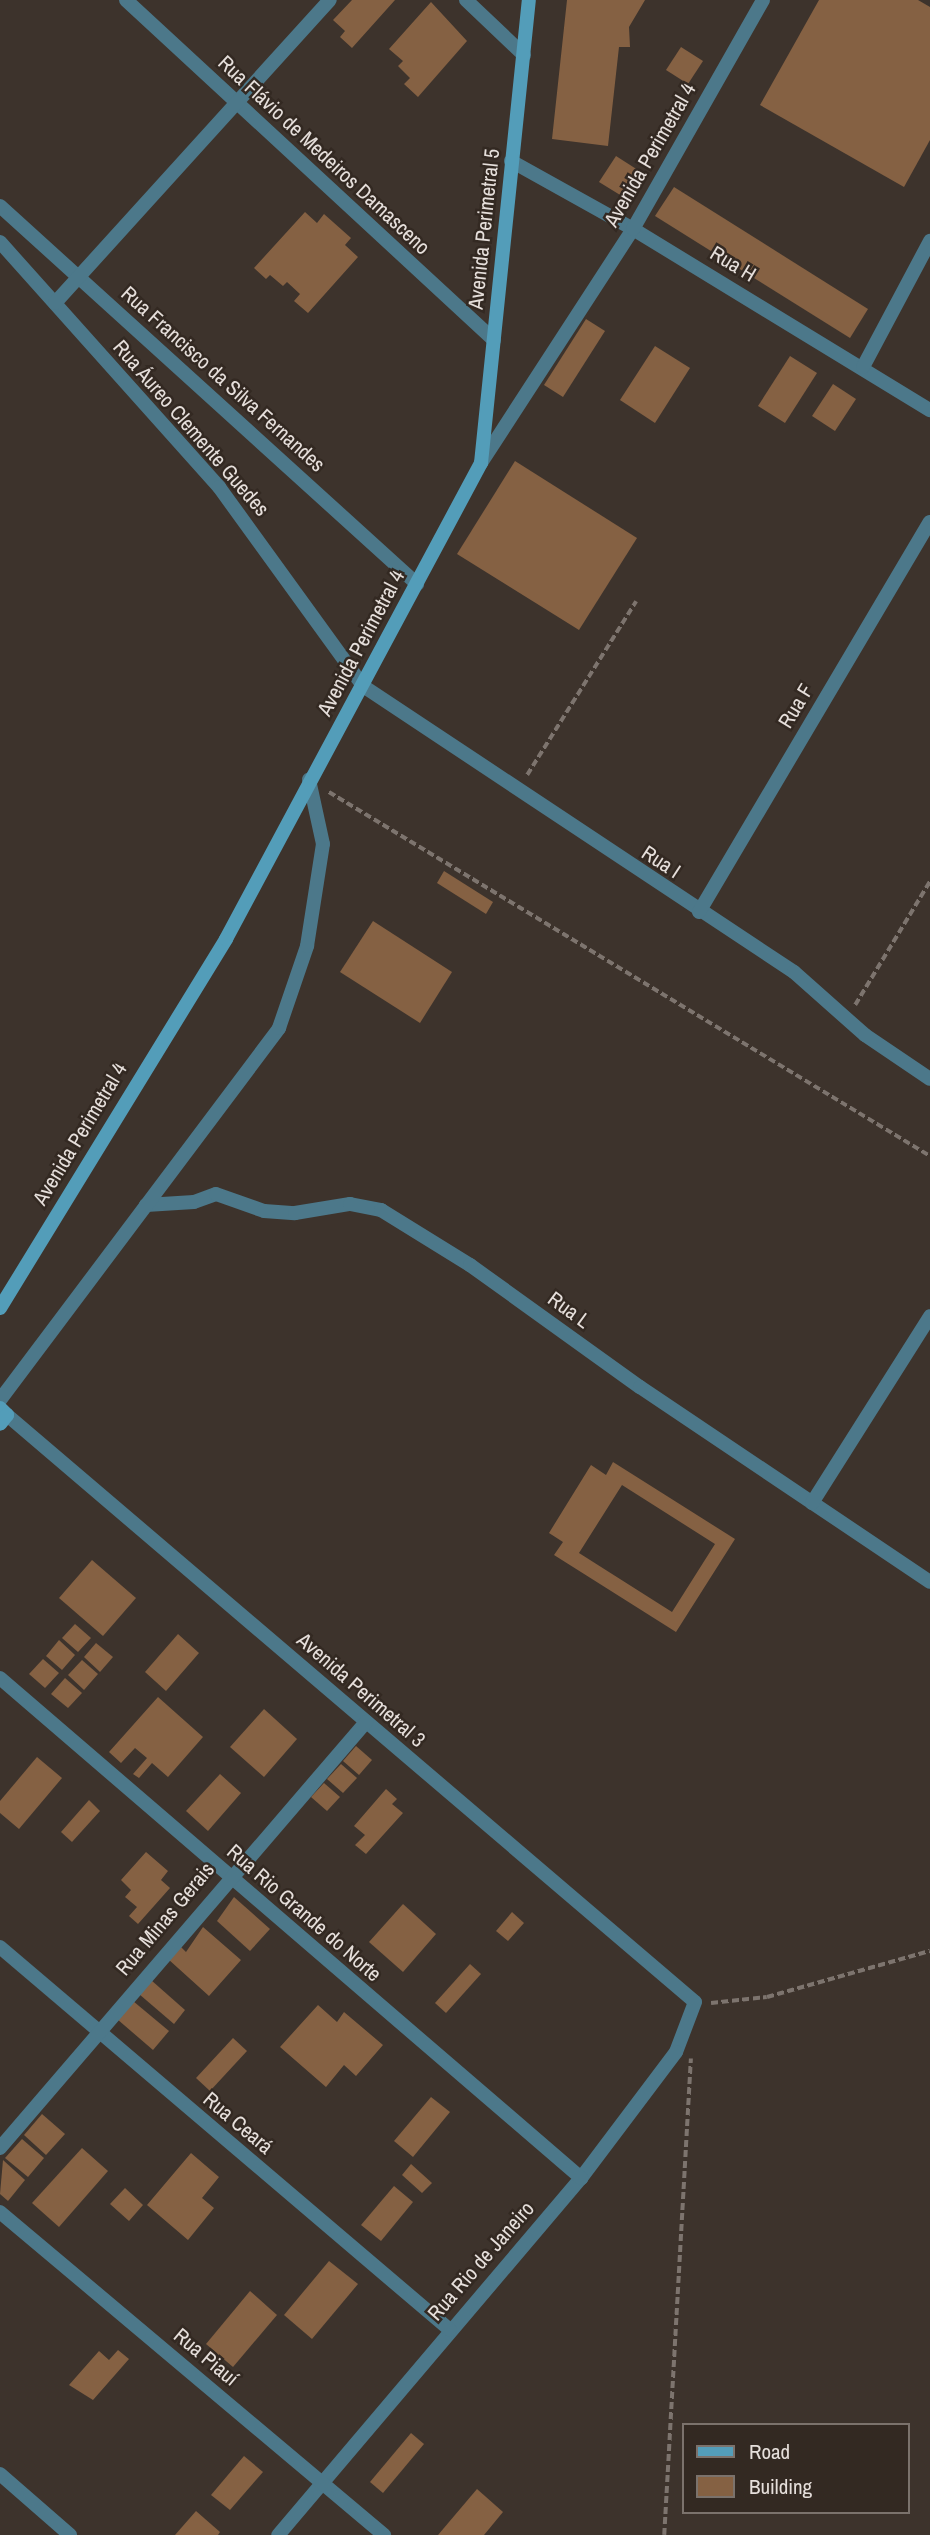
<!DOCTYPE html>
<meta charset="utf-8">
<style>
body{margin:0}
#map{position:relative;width:930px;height:2535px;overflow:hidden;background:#3d332c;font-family:"Archivo Narrow",sans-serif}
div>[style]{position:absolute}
.building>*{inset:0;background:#856143}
.path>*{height:3.5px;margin-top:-1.75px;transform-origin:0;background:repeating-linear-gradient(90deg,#7d746e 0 7px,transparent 0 10.5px)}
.street>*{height:14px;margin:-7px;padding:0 7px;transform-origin:7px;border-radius:7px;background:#4c788a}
.secondary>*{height:14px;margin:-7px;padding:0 7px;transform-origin:7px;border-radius:7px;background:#539db9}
span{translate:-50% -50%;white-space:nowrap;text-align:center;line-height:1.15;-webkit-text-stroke:5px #332922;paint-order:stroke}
.street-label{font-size:21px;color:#e6dfdb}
.legend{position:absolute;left:682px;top:2423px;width:228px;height:91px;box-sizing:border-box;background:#332922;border:2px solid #7b726c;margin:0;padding:9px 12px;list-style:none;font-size:21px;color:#e6dfdb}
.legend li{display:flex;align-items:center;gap:14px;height:35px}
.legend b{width:35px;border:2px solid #7b726c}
</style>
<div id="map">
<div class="building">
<i style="clip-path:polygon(352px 0,395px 0,352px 48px,340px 37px,345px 31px,333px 20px)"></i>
<i style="clip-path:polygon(567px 0,645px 0,629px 27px,630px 47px,619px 47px,608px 146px,552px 139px)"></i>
<i style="clip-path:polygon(819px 0,918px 0,930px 7px,930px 140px,904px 187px,760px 105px)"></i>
<i style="clip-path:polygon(431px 2px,467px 41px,418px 97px,404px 84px,410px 78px,398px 66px,403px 61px,389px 49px)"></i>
<i style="clip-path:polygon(681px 47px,703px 61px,688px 84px,666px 70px)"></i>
<i style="clip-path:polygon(616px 156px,641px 172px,625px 198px,599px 182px)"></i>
<i style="clip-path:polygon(674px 187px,868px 309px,850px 338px,655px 216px)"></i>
<i style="clip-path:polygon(305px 212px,317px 223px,324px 214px,351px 238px,345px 245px,358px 257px,308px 313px,294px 301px,300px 294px,287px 282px,283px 286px,270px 275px,266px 279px,254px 268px)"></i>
<i style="clip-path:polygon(586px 319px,605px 331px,563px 397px,544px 385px)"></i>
<i style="clip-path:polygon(655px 346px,690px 368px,655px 423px,620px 400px)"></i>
<i style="clip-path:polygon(790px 356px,817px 373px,785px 423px,758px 406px)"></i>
<i style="clip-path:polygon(833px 384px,856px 399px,835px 431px,812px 416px)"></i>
<i style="clip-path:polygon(515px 461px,637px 538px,579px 630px,457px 554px)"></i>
<i style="clip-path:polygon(444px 871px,493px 902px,486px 914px,437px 883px)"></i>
<i style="clip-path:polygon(373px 921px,452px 972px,420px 1023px,340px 972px)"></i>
<i style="clip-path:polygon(evenodd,613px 1462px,735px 1539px,676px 1632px,554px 1555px,563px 1542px,549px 1533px,591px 1465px,606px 1475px,613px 1462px,622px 1485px,715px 1544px,672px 1612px,579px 1553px,622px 1485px)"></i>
<i style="clip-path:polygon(92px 1560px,136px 1598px,103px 1636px,59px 1598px)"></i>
<i style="clip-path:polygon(75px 1624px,91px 1638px,78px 1652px,62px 1638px)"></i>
<i style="clip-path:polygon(178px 1634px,199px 1653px,166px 1691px,145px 1672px)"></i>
<i style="clip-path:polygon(59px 1640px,75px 1655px,62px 1670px,46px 1656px)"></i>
<i style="clip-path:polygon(96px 1643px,113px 1657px,100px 1672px,84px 1657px)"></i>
<i style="clip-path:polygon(43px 1659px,59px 1673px,45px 1688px,29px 1674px)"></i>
<i style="clip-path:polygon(82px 1660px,98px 1674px,84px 1690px,68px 1675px)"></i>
<i style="clip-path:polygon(65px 1678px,82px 1693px,68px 1708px,51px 1694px)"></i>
<i style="clip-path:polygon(158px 1697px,203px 1737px,168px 1777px,152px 1763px,139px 1778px,133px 1774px,147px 1758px,135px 1748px,121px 1763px,109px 1752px)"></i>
<i style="clip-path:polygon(264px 1709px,297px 1739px,264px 1777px,230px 1747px)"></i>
<i style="clip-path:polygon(356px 1746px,372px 1760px,359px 1775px,343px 1761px)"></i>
<i style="clip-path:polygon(37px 1757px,62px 1778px,19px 1829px,0 1813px,0 1801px)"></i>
<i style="clip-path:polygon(341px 1764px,357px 1778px,343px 1793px,327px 1779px)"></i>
<i style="clip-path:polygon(220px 1774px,241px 1793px,208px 1831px,186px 1811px)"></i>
<i style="clip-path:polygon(324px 1783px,340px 1797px,327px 1811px,311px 1797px)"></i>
<i style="clip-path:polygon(386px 1789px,397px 1799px,392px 1804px,403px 1813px,366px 1854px,355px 1845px,365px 1835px,354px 1826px)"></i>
<i style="clip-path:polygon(89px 1800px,100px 1811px,72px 1842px,61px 1832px)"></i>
<i style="clip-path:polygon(146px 1852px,168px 1871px,161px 1880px,170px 1888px,138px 1924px,129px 1916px,137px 1907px,125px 1897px,131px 1890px,121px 1880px)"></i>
<i style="clip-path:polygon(234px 1897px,270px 1929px,250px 1951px,217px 1921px)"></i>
<i style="clip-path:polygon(403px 1904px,436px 1934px,403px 1972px,369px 1942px)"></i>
<i style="clip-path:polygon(512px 1912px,524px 1923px,508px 1941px,496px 1931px)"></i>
<i style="clip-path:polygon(203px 1927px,241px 1960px,209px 1996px,168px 1959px,180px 1946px,186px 1952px)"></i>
<i style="clip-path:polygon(470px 1964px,481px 1974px,446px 2013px,435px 2003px)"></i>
<i style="clip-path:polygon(151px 1980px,185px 2010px,174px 2024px,139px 1994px)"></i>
<i style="clip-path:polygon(133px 2001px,169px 2031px,153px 2050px,117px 2019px)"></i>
<i style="clip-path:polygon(318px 2005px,337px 2022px,344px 2012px,383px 2045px,356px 2076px,344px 2065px,326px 2087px,280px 2047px)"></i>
<i style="clip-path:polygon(233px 2038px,247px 2051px,210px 2091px,196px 2078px)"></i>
<i style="clip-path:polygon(431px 2097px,450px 2112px,413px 2157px,394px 2141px)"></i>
<i style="clip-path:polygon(42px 2114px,65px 2134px,46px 2155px,24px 2135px)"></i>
<i style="clip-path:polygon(22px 2139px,44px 2158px,28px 2177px,5px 2158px)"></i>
<i style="clip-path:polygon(82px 2148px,108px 2171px,59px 2227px,32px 2203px)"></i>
<i style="clip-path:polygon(191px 2153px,219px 2177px,202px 2198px,214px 2208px,188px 2240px,147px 2205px)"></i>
<i style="clip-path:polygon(3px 2160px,25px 2180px,8px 2201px,0 2194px)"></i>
<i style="clip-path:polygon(411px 2164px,432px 2183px,422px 2193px,402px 2175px)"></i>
<i style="clip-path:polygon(394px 2186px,413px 2202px,381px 2241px,361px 2225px)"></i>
<i style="clip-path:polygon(125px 2188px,143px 2205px,129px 2221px,110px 2204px)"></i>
<i style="clip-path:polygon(329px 2261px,358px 2284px,312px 2339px,284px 2315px)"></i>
<i style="clip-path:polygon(250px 2291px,277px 2315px,233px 2367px,206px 2344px)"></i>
<i style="clip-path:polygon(118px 2350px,129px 2359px,93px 2400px,69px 2385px,99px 2351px,109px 2360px)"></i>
<i style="clip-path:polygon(411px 2433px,424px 2444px,383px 2493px,370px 2482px)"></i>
<i style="clip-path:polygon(244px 2456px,263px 2472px,230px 2510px,211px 2495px)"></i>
<i style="clip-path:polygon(477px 2489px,503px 2512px,484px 2535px,438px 2535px)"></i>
<i style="clip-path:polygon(196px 2511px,220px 2532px,218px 2535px,175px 2535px)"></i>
</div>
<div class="path">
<i style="left:527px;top:775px;width:205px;rotate:-57.9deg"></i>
<i style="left:329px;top:792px;width:703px;rotate:31.2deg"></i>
<i style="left:855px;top:1005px;width:145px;rotate:-58.8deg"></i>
<i style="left:711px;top:2003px;width:56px;rotate:-6.1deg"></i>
<i style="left:767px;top:1997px;width:169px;rotate:-15.8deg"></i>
<i style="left:664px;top:2535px;width:477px;rotate:-86.8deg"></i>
</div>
<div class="street">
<i style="left:126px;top:0;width:501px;rotate:42.74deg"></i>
<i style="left:466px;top:0;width:80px;rotate:43.5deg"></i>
<i style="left:511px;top:161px;width:140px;rotate:29.1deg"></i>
<i style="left:633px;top:229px;width:348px;rotate:31.4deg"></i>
<i style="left:0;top:206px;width:563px;rotate:42.19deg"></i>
<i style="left:0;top:242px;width:329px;rotate:48.2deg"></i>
<i style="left:219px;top:487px;width:246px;rotate:54.1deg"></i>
<i style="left:363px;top:686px;width:517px;rotate:33.57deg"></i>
<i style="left:794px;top:972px;width:95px;rotate:41.6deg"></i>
<i style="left:865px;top:1035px;width:78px;rotate:34.1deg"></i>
<i style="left:55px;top:303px;width:409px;rotate:-47.8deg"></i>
<i style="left:863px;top:367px;width:143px;rotate:-62deg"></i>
<i style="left:481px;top:463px;width:279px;rotate:-57deg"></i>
<i style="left:633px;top:229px;width:263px;rotate:-60.4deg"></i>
<i style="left:699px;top:912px;width:453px;rotate:-59.4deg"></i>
<i style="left:146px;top:1205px;width:48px;rotate:-3.6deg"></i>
<i style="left:194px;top:1202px;width:23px;rotate:-20deg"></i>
<i style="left:216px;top:1194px;width:51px;rotate:19.5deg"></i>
<i style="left:264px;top:1211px;width:31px;rotate:4deg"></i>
<i style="left:295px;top:1213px;width:56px;rotate:-9.3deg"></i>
<i style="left:350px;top:1204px;width:32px;rotate:11deg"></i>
<i style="left:381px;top:1210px;width:105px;rotate:31.7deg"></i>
<i style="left:470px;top:1265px;width:209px;rotate:35.7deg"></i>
<i style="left:640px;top:1387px;width:349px;rotate:33.9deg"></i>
<i style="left:0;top:1400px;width:465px;rotate:-53.1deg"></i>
<i style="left:279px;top:1028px;width:87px;rotate:-71.1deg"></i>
<i style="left:307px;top:946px;width:103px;rotate:-81.1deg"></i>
<i style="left:323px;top:844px;width:66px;rotate:-102.3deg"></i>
<i style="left:7px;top:1415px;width:904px;rotate:40.47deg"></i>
<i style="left:695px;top:2002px;width:53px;rotate:110.8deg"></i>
<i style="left:676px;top:2052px;width:158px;rotate:127deg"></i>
<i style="left:581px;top:2178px;width:468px;rotate:130.3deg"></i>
<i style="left:812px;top:1503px;width:221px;rotate:-57.7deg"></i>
<i style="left:0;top:1678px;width:767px;rotate:40.71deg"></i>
<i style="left:0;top:1947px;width:591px;rotate:40.4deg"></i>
<i style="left:0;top:2148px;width:562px;rotate:-49.33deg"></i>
<i style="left:0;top:2212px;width:502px;rotate:40.07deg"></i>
<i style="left:0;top:2474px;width:93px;rotate:41.1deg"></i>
</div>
<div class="secondary">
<i style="left:0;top:1308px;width:433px;rotate:-58.5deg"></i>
<i style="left:226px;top:939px;width:540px;rotate:-61.82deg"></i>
<i style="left:481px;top:463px;width:465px;rotate:-84.1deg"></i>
<i style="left:0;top:1408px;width:10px;rotate:45deg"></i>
<i style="left:7px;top:1415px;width:11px;rotate:128deg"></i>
</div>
<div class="street-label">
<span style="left:324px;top:155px;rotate:43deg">Rua Flávio de Medeiros Damasceno</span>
<span style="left:650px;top:155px;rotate:-60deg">Avenida Perimetral 4</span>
<span style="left:484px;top:229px;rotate:-84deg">Avenida Perimetral 5</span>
<span style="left:733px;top:264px;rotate:31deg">Rua H</span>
<span style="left:223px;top:379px;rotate:42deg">Rua Francisco da Silva Fernandes</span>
<span style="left:191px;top:428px;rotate:49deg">Rua Áureo Clemente Guedes</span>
<span style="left:361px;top:643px;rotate:-62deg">Avenida Perimetral 4</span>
<span style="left:796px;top:706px;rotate:-59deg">Rua F</span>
<span style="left:661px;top:862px;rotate:33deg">Rua I</span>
<span style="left:80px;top:1134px;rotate:-59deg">Avenida Perimetral 4</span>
<span style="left:569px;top:1310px;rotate:36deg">Rua L</span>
<span style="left:361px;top:1690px;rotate:41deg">Avenida Perimetral 3</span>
<span style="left:304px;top:1913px;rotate:41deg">Rua Rio Grande do Norte</span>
<span style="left:165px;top:1919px;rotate:-50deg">Rua Minas Gerais</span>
<span style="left:238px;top:2123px;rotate:40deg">Rua Ceará</span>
<span style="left:481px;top:2261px;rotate:-49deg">Rua Rio de Janeiro</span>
<span style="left:206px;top:2357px;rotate:40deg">Rua Piauí</span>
</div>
<ul class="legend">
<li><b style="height:9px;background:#539db9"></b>Road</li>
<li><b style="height:19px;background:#856143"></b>Building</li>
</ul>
</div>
